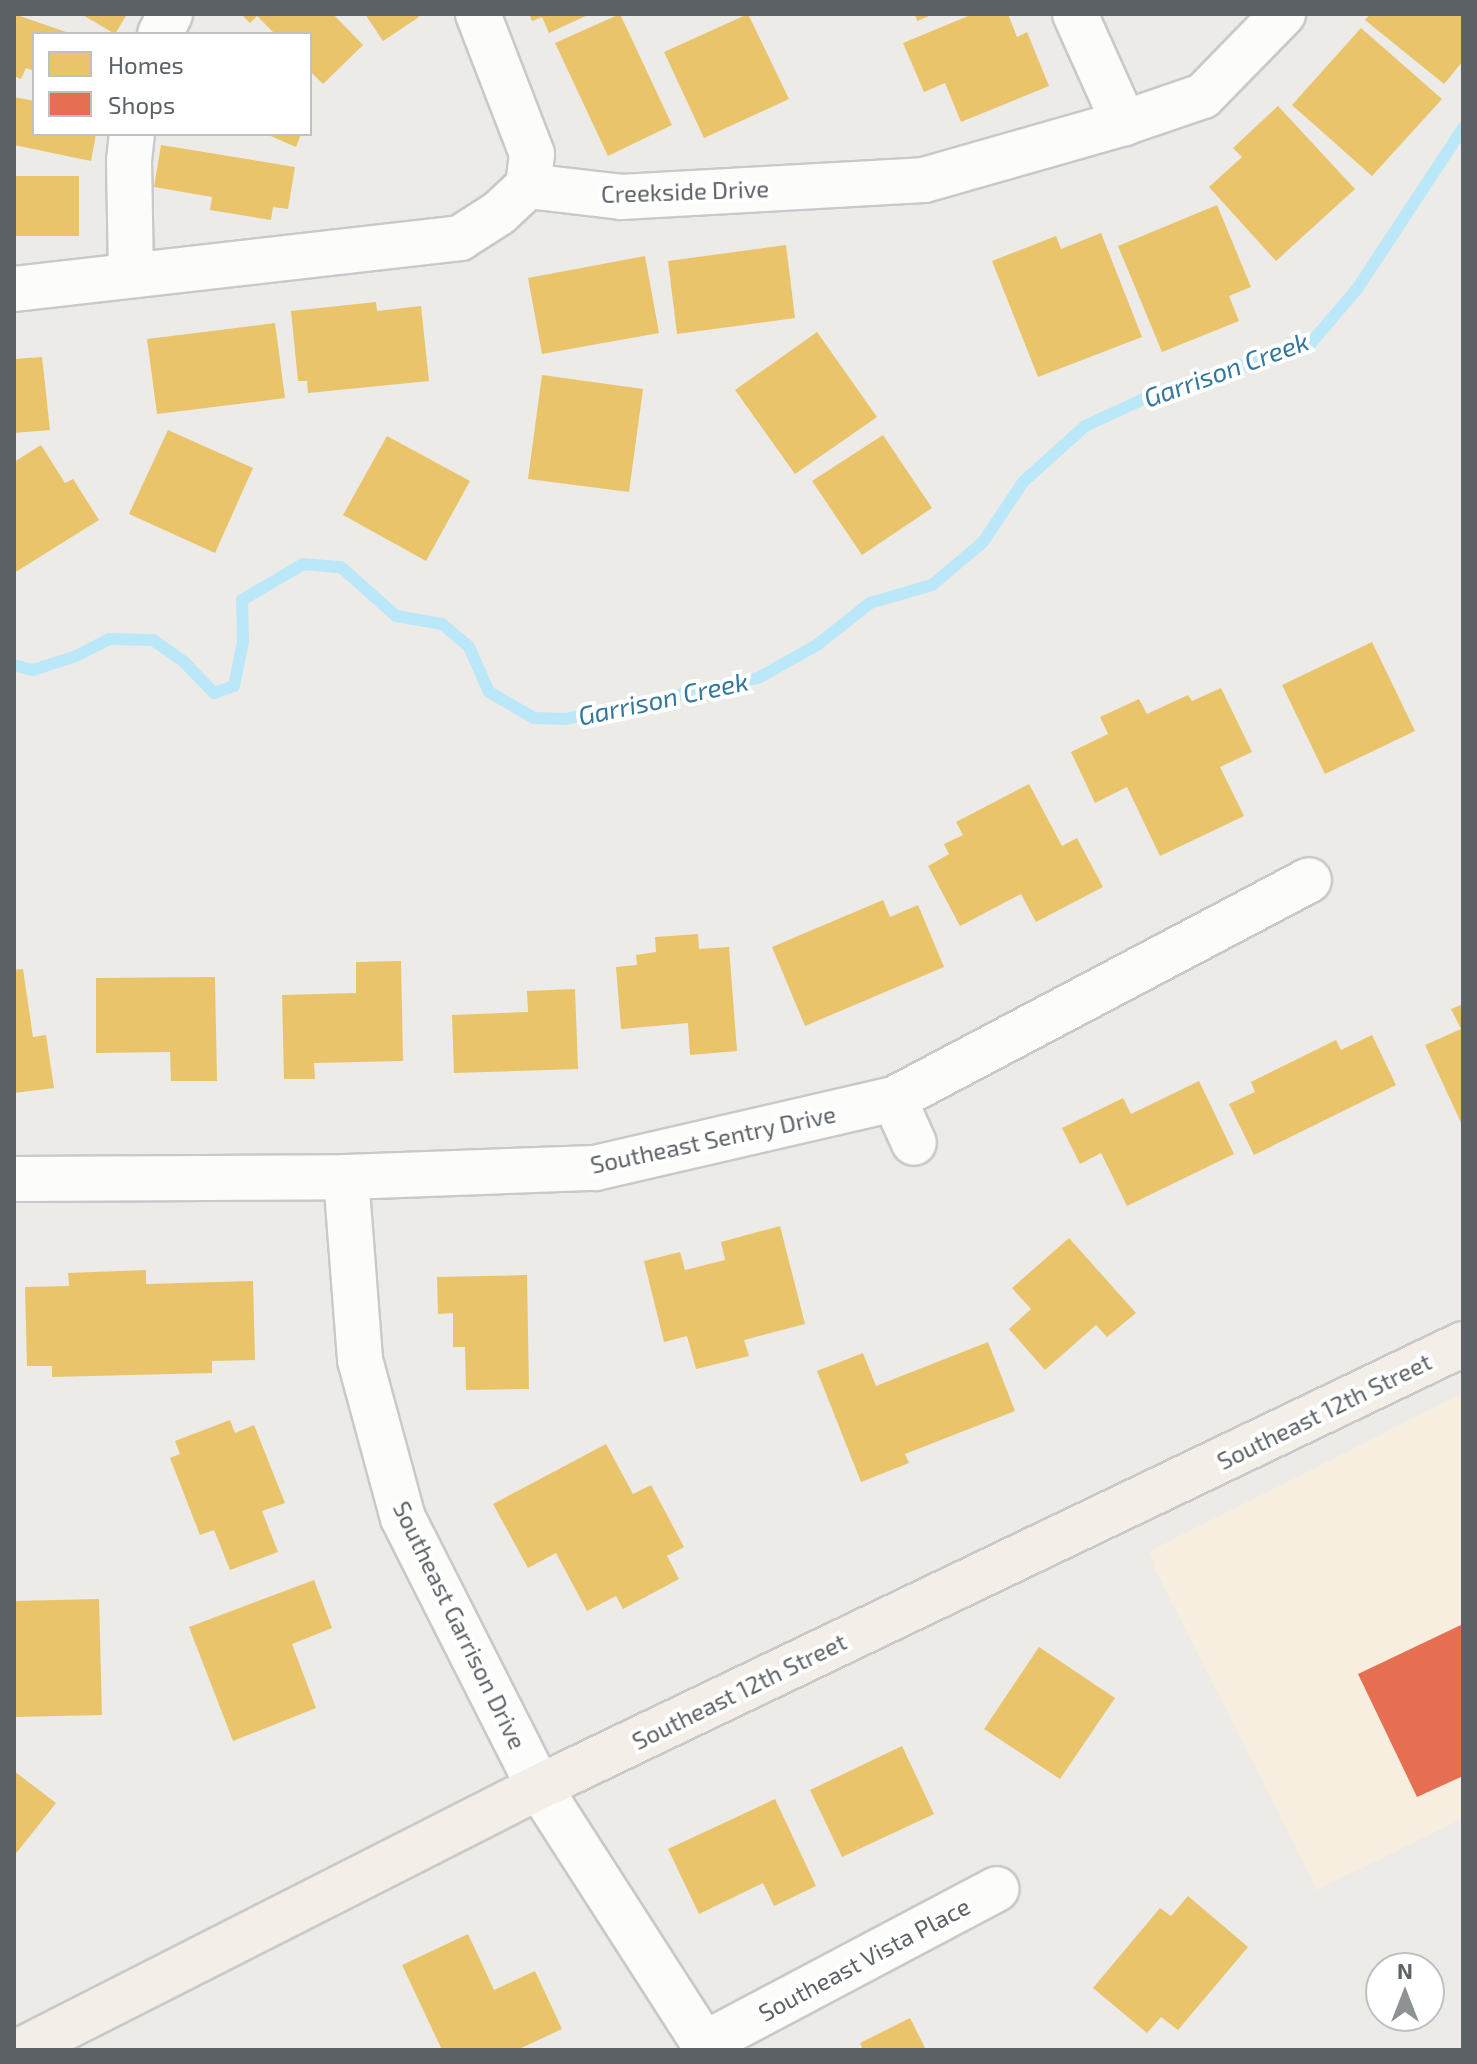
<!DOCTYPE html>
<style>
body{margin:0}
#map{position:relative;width:1477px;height:2064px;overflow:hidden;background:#edebe7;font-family:"Exo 2",sans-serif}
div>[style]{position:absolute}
.commercial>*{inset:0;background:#f7eee0}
.homes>*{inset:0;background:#e9c46a}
.shops>*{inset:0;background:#e76f51}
.stream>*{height:12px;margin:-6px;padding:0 6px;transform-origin:6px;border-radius:6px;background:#bbe8f8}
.roads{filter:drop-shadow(2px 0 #c8c9c8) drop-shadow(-2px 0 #c8c9c8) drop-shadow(0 2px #c8c9c8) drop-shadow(0 -2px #c8c9c8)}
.minor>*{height:44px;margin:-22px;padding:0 22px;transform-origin:22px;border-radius:22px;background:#fcfcfb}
.major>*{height:44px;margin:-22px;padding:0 22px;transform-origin:22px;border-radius:22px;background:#f3efe8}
span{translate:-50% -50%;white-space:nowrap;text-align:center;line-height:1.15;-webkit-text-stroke:8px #fff;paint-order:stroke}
.street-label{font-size:24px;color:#5c6266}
.water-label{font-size:26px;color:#32789e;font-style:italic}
.frame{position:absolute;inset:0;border:16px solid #5c6266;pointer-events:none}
.legend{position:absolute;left:32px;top:32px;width:280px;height:104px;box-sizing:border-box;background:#fff;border:2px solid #bec0c2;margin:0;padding:10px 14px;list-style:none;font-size:24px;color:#5c6266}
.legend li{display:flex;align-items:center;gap:16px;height:40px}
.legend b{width:40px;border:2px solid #bec0c2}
.north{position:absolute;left:1365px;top:1952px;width:80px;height:80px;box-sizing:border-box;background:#fff;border:2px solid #bec0c2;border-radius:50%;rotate:0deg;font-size:22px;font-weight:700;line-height:32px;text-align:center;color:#5c6266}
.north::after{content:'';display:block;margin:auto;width:28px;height:36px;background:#8f9293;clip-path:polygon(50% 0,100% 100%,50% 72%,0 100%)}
</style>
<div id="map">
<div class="commercial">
<i style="clip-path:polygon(1463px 1393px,1463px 1818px,1317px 1890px,1155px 1569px,1150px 1551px)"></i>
</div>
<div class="homes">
<i style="clip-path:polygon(14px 14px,72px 34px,34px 34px,34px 71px,26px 68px,21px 79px,14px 76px)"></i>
<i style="clip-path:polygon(81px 14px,127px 14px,115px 34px)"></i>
<i style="clip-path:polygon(241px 14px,333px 14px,363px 45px,323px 84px,310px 71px,310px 34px,275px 34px,257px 16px,250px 23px)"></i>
<i style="clip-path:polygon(365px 14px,417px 14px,419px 17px,383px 41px)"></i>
<i style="clip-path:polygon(529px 14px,590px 14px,549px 33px,542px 17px,532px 21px)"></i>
<i style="clip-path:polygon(620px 14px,672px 125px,608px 156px,555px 43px)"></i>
<i style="clip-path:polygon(748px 14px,789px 99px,704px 138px,664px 52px)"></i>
<i style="clip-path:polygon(915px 14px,934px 14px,917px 21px)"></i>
<i style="clip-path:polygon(973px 14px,1008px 14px,1017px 37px,1027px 32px,1049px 86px,961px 122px,945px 83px,924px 92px,903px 43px)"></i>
<i style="clip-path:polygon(1370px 14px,1463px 14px,1463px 61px,1444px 84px,1365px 20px)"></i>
<i style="clip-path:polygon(1361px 28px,1442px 99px,1372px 176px,1292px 105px)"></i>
<i style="clip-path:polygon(14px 97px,34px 101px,34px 134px,96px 134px,91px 161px,14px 145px)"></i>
<i style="clip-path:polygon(1278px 106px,1355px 189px,1276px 261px,1209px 187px,1242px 157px,1233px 148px)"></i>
<i style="clip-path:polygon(266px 134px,301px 134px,296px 147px)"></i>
<i style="clip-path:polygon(161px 145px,295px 167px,288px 209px,273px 207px,271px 220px,210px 210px,212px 197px,154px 187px)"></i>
<i style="clip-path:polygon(14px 176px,79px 176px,79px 236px,14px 236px)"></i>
<i style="clip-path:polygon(1217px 205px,1251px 287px,1229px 296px,1239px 321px,1162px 352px,1118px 246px)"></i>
<i style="clip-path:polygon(1101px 233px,1142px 337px,1038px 377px,992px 261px,1056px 236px,1061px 249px)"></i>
<i style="clip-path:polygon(786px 245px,795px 318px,677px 334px,668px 261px)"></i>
<i style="clip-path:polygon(645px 256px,659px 333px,542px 354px,528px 278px)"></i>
<i style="clip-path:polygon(376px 302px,377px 311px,421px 306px,429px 381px,308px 393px,307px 381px,298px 381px,291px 311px)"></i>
<i style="clip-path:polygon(275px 323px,285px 398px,157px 414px,147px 339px)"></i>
<i style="clip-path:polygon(817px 332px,877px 417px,795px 474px,735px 390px)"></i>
<i style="clip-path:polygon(42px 357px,50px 430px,14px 433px,14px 359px)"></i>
<i style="clip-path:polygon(542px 375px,643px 389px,629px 492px,528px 479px)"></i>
<i style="clip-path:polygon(168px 430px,253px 468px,215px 553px,129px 514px)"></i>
<i style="clip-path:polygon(883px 435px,932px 508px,862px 555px,812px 481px)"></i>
<i style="clip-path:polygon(387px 436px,470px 481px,426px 561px,343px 515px)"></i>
<i style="clip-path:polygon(41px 445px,65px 483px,73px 479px,99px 520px,14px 573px,14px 462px)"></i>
<i style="clip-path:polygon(1372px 642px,1415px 731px,1325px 774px,1282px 685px)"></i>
<i style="clip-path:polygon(1221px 688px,1252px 752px,1220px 767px,1244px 816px,1160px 856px,1127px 787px,1095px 803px,1071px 752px,1108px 734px,1100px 717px,1139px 699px,1147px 714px,1188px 695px,1192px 701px)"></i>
<i style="clip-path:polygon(1029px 784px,1062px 846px,1077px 838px,1103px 887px,1036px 922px,1021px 894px,960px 926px,928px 866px,949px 854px,944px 844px,963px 835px,956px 822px)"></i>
<i style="clip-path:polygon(883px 900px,890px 917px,918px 905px,944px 967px,805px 1026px,772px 947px)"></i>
<i style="clip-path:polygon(698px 934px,699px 949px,729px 947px,737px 1051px,690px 1055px,688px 1023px,621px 1029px,616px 967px,637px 965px,636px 955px,656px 952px,655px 937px)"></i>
<i style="clip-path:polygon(401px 961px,403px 1061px,314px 1063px,315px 1079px,284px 1079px,282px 995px,356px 993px,356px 962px)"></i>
<i style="clip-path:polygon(23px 969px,33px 1037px,46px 1035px,54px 1088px,14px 1093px,14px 970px)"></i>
<i style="clip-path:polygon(215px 977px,217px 1081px,171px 1081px,170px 1052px,96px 1053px,96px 978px)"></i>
<i style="clip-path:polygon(575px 989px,578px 1069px,454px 1073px,452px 1015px,528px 1012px,527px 991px)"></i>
<i style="clip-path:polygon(1463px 1004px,1463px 1127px,1425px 1045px,1461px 1029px,1451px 1009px)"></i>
<i style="clip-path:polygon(1372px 1035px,1396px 1085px,1254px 1155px,1229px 1104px,1255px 1092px,1251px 1082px,1336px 1040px,1341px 1050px)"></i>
<i style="clip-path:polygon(1199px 1081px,1234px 1154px,1127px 1206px,1101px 1153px,1080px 1164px,1062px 1128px,1123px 1098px,1131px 1114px)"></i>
<i style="clip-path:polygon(780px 1226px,805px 1324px,744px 1340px,749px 1356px,696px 1369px,687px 1336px,664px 1342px,644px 1261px,680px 1252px,685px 1270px,725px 1260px,721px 1242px)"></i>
<i style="clip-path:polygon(1069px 1238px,1136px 1313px,1107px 1337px,1096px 1325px,1045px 1370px,1009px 1329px,1031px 1309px,1012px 1288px)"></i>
<i style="clip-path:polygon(146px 1270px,146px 1284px,253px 1281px,255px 1360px,212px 1361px,212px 1373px,52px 1377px,52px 1366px,27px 1366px,25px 1287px,69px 1286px,68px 1273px)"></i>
<i style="clip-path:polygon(527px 1275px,529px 1389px,466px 1390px,465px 1347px,453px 1347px,453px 1313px,438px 1314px,437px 1277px)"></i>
<i style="clip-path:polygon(988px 1342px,1015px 1411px,905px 1454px,909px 1463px,861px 1482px,817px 1371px,863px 1353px,876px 1386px)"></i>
<i style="clip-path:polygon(230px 1420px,235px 1433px,254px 1425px,285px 1503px,262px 1511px,278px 1552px,230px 1570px,214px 1530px,200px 1535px,170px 1458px,180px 1454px,175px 1441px)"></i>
<i style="clip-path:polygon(606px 1444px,633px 1494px,651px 1485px,684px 1547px,667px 1556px,679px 1579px,623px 1609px,616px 1596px,587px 1611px,556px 1553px,528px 1568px,493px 1504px)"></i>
<i style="clip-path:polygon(314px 1580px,332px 1628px,292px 1644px,316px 1708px,233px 1741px,189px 1627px)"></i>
<i style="clip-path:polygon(99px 1599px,102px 1715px,14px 1717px,14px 1601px)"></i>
<i style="clip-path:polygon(1039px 1647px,1115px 1698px,1060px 1779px,984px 1729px)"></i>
<i style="clip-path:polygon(902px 1746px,934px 1814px,842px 1857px,810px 1790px)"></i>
<i style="clip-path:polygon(14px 1771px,56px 1803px,14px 1856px)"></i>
<i style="clip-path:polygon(775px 1799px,816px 1886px,774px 1906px,763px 1883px,699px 1914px,668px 1849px)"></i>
<i style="clip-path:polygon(1188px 1896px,1248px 1947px,1178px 2030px,1161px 2017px,1147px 2033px,1093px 1988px,1160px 1908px,1171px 1916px)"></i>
<i style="clip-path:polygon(468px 1934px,494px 1990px,535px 1971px,562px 2029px,517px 2050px,442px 2050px,402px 1965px)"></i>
<i style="clip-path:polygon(910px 2018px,926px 2050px,863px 2050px,860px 2043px)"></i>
</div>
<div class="shops">
<i style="clip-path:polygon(1463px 1624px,1463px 1776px,1417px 1797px,1358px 1674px)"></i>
</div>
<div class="stream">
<i style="left:14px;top:665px;width:20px;rotate:15deg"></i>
<i style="left:33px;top:670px;width:45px;rotate:-18deg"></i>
<i style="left:76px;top:656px;width:37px;rotate:-27deg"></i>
<i style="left:109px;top:639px;width:44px;rotate:1.3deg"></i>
<i style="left:153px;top:640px;width:38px;rotate:35deg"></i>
<i style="left:184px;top:662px;width:43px;rotate:45.9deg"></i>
<i style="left:214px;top:693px;width:21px;rotate:-19deg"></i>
<i style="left:234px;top:686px;width:45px;rotate:-78.4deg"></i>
<i style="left:243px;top:642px;width:42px;rotate:-91.4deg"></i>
<i style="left:242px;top:600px;width:71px;rotate:-30.5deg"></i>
<i style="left:303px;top:564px;width:38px;rotate:5deg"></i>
<i style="left:341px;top:567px;width:74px;rotate:41.7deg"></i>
<i style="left:396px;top:616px;width:47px;rotate:9.9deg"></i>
<i style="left:442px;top:624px;width:35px;rotate:40deg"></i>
<i style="left:469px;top:647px;width:49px;rotate:66deg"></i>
<i style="left:489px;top:692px;width:52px;rotate:30deg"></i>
<i style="left:534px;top:718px;width:32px;rotate:2deg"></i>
<i style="left:566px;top:719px;width:196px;rotate:-12.1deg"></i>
<i style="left:758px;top:678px;width:68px;rotate:-29.2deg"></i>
<i style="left:817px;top:645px;width:68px;rotate:-38.4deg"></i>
<i style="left:870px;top:603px;width:65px;rotate:-16.2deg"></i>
<i style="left:932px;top:585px;width:67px;rotate:-40.1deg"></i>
<i style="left:983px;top:542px;width:72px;rotate:-56.3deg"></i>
<i style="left:1023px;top:482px;width:84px;rotate:-42.1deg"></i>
<i style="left:1085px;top:426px;width:84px;rotate:-24.7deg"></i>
<i style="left:1161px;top:391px;width:157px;rotate:-17.7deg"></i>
<i style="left:1311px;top:343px;width:71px;rotate:-49.6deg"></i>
<i style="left:1357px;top:289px;width:193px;rotate:-56.6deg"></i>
</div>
<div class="roads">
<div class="minor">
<i style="left:478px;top:14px;width:150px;rotate:68.9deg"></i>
<i style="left:532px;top:154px;width:32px;rotate:97deg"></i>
<i style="left:1075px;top:14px;width:120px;rotate:65.8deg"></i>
<i style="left:160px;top:34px;width:22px;rotate:-63deg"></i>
<i style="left:131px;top:275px;width:114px;rotate:-91deg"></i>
<i style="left:129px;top:161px;width:27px;rotate:-84deg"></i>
<i style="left:14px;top:289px;width:449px;rotate:-6.5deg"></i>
<i style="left:460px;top:238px;width:46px;rotate:-32.7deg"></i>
<i style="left:499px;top:213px;width:40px;rotate:-43deg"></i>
<i style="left:528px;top:186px;width:94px;rotate:6.7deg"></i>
<i style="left:621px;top:197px;width:303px;rotate:-3.2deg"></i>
<i style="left:924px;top:180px;width:208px;rotate:-15.9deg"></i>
<i style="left:1124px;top:123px;width:83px;rotate:-18.9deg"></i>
<i style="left:1203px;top:96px;width:115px;rotate:-45.7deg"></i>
<i style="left:894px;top:1099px;width:48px;rotate:65.6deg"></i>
<i style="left:346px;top:1177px;width:184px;rotate:85.6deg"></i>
<i style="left:360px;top:1360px;width:164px;rotate:74.8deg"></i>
<i style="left:403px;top:1518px;width:301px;rotate:63.2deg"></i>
<i style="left:539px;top:1787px;width:305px;rotate:57.3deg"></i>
<i style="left:704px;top:2044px;width:331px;rotate:-27.9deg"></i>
<i style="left:14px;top:1179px;width:332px;rotate:-0.3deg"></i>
<i style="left:346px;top:1177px;width:249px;rotate:-2.1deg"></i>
<i style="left:595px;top:1168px;width:307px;rotate:-13deg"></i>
<i style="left:894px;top:1099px;width:469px;rotate:-27.8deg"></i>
</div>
<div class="major">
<i style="left:21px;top:2050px;width:581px;rotate:-26.92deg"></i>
<i style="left:539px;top:1787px;width:1025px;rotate:-25.61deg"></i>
</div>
</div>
<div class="street-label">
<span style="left:685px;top:191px;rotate:-2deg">Creekside Drive</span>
<span style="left:713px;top:1139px;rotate:-12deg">Southeast Sentry Drive</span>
<span style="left:1324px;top:1411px;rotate:-26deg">Southeast 12th Street</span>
<span style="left:460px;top:1625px;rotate:64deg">Southeast Garrison Drive</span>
<span style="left:739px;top:1691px;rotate:-26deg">Southeast 12th Street</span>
<span style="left:864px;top:1959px;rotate:-28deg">Southeast Vista Place</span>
</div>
<div class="water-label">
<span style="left:1226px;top:369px;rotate:-20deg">Garrison Creek</span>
<span style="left:663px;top:698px;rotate:-12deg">Garrison Creek</span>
</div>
<div class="frame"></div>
<ul class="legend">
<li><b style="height:22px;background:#e9c46a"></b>Homes</li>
<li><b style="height:22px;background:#e76f51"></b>Shops</li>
</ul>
<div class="north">N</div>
</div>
